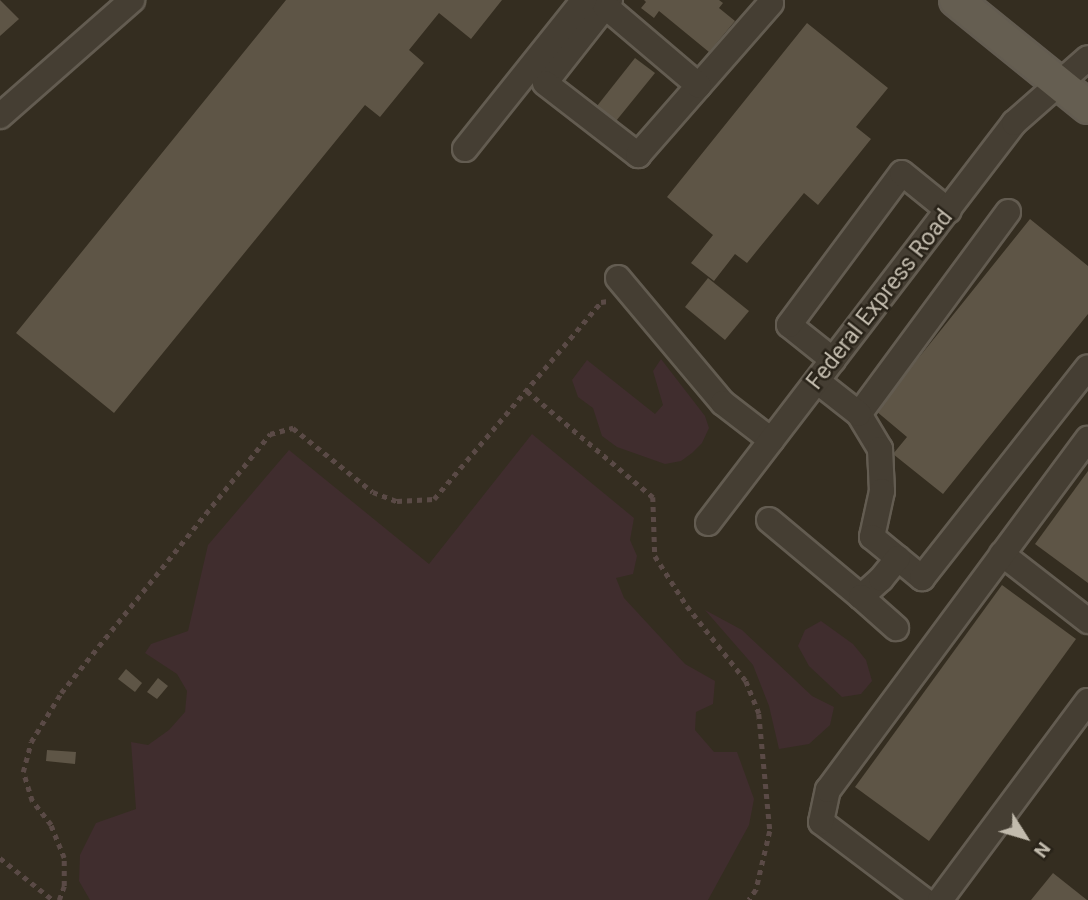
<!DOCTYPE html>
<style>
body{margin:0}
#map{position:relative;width:1088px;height:900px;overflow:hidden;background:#342d20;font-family:Roboto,sans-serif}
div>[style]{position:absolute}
.green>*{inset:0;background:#402d2e}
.building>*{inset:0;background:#5e5546}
.path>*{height:4.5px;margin-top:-2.25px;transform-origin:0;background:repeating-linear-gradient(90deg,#5a4a46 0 5px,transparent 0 10px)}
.roads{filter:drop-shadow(2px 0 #635c51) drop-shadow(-2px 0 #635c51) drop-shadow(0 2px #635c51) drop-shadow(0 -2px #635c51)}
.minor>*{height:24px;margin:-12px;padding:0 12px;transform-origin:12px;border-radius:12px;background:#453e33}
.major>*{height:32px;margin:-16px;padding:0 16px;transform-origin:16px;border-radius:16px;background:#655e51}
span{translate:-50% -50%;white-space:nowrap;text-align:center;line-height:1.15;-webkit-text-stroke:5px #292319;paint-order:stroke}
.street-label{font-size:23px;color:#c2bbad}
.north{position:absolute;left:990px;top:802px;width:70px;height:70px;-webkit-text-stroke:5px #292319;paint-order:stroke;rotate:127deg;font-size:19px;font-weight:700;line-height:28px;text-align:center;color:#c2bbad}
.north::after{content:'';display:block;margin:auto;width:24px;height:32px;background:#c2bbad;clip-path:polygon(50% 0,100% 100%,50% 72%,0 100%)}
</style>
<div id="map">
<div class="green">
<i style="clip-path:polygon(661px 359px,705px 416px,709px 428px,702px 443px,692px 453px,681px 461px,665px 464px,617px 447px,602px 436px,593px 408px,578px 397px,572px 380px,587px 360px,655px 414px,663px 405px,653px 371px)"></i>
<i style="clip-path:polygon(532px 434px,634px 518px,630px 540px,637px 556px,633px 574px,616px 578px,624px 598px,685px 664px,715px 681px,713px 704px,696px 712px,695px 730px,714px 752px,737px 752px,754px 799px,749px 825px,708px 900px,90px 900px,79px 881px,80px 855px,96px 823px,136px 809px,131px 742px,148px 745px,169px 730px,185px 712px,187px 691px,177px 674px,145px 653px,151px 644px,188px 631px,208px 545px,289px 450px,429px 564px)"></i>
<i style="clip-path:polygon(705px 610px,742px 630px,812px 696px,834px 707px,830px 725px,809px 744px,779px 749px,769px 706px,753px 665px)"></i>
<i style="clip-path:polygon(821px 621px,853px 644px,866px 660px,872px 681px,861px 694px,842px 697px,809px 666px,798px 646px,805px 630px)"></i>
</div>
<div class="building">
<i style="clip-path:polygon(0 0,19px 19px,0 36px)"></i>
<i style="clip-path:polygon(286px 0,502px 0,471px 39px,439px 13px,409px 50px,424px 63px,380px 117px,365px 105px,114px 413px,16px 333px)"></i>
<i style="clip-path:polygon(644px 0,719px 0,723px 3px,719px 8px,735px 21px,709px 52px,659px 11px,654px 18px,641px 8px,646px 2px)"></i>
<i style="clip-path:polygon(807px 23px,888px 88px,856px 127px,871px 139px,818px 205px,804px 193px,747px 263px,735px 254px,714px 281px,691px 263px,713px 235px,667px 197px)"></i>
<i style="clip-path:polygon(635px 58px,655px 73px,616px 121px,597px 106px)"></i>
<i style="clip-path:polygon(1030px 219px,1088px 266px,1088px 314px,943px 494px,893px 454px,907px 437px,876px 411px)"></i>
<i style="clip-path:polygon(708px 278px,749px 311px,725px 340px,685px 307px)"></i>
<i style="clip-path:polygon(1088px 471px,1088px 583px,1035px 544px)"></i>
<i style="clip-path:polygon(1002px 585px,1076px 639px,929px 841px,855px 787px)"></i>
<i style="clip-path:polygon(126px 669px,142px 683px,135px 692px,118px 679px)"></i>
<i style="clip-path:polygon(158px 678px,168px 686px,157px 699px,147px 692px)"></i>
<i style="clip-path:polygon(47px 750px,76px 752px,75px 764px,46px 761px)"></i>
<i style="clip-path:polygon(1053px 873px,1087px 900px,1031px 900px)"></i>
</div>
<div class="path">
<i style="left:527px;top:391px;width:165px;rotate:40.1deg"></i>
<i style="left:653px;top:497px;width:59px;rotate:88.1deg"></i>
<i style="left:655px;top:556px;width:59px;rotate:57.4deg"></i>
<i style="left:687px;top:606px;width:95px;rotate:51.8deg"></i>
<i style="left:746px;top:681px;width:35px;rotate:68deg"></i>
<i style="left:759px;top:714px;width:118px;rotate:84.6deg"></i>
<i style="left:770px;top:831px;width:61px;rotate:103.3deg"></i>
<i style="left:756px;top:890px;width:12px;rotate:125deg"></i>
<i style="left:0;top:858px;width:68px;rotate:38.4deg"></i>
<i style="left:59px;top:900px;width:15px;rotate:-70deg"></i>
<i style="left:64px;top:886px;width:28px;rotate:-90deg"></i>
<i style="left:64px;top:858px;width:35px;rotate:-112deg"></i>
<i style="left:51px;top:825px;width:31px;rotate:-128deg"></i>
<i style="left:32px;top:801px;width:30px;rotate:-107deg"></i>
<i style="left:23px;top:772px;width:31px;rotate:-75deg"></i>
<i style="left:31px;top:742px;width:57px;rotate:-58.5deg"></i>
<i style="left:61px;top:693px;width:333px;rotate:-51.1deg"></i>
<i style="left:270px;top:434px;width:24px;rotate:-15deg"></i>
<i style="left:293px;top:428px;width:102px;rotate:38.7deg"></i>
<i style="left:373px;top:492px;width:26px;rotate:21deg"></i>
<i style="left:397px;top:501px;width:37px;rotate:-3deg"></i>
<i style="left:434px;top:499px;width:258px;rotate:-49.7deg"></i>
<i style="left:601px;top:302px;width:7px;rotate:-8deg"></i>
</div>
<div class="roads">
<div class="minor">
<i style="left:610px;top:0;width:105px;rotate:128.1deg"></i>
<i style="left:545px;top:83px;width:118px;rotate:37.7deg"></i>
<i style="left:638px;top:155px;width:202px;rotate:-48.8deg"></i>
<i style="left:605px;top:6px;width:123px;rotate:40.4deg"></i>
<i style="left:0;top:116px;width:176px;rotate:-41.3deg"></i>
<i style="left:465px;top:149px;width:191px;rotate:-51.4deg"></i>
<i style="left:1008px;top:212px;width:251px;rotate:126.4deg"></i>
<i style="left:859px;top:414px;width:41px;rotate:59deg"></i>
<i style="left:880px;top:449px;width:42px;rotate:87.3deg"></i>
<i style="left:882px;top:491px;width:47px;rotate:102.3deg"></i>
<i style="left:872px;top:537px;width:65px;rotate:39.4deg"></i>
<i style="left:922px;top:578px;width:268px;rotate:-51.8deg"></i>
<i style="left:618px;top:278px;width:163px;rotate:50deg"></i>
<i style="left:723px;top:403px;width:61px;rotate:37.6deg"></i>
<i style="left:833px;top:360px;width:56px;rotate:-141.5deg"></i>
<i style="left:789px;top:325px;width:189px;rotate:-53.4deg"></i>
<i style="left:902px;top:173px;width:60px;rotate:39deg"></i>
<i style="left:817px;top:381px;width:53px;rotate:38.2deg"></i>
<i style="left:769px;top:520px;width:120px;rotate:39.9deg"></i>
<i style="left:861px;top:597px;width:27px;rotate:-42deg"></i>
<i style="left:881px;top:579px;width:27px;rotate:-51deg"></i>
<i style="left:708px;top:523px;width:504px;rotate:-52.58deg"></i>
<i style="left:1014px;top:123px;width:98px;rotate:-41.3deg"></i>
<i style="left:1002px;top:554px;width:109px;rotate:37.9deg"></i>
<i style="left:861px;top:597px;width:47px;rotate:41.5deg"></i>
<i style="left:924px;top:900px;width:129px;rotate:-142.9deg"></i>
<i style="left:821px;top:822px;width:33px;rotate:-78deg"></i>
<i style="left:828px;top:790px;width:437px;rotate:-53.5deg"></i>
<i style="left:940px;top:900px;width:248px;rotate:-53.4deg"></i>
</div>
<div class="major">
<i style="left:956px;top:0;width:170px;rotate:39deg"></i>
</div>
</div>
<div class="street-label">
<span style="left:880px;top:300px;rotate:-52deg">Federal Express Road</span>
</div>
<div class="north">N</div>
</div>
